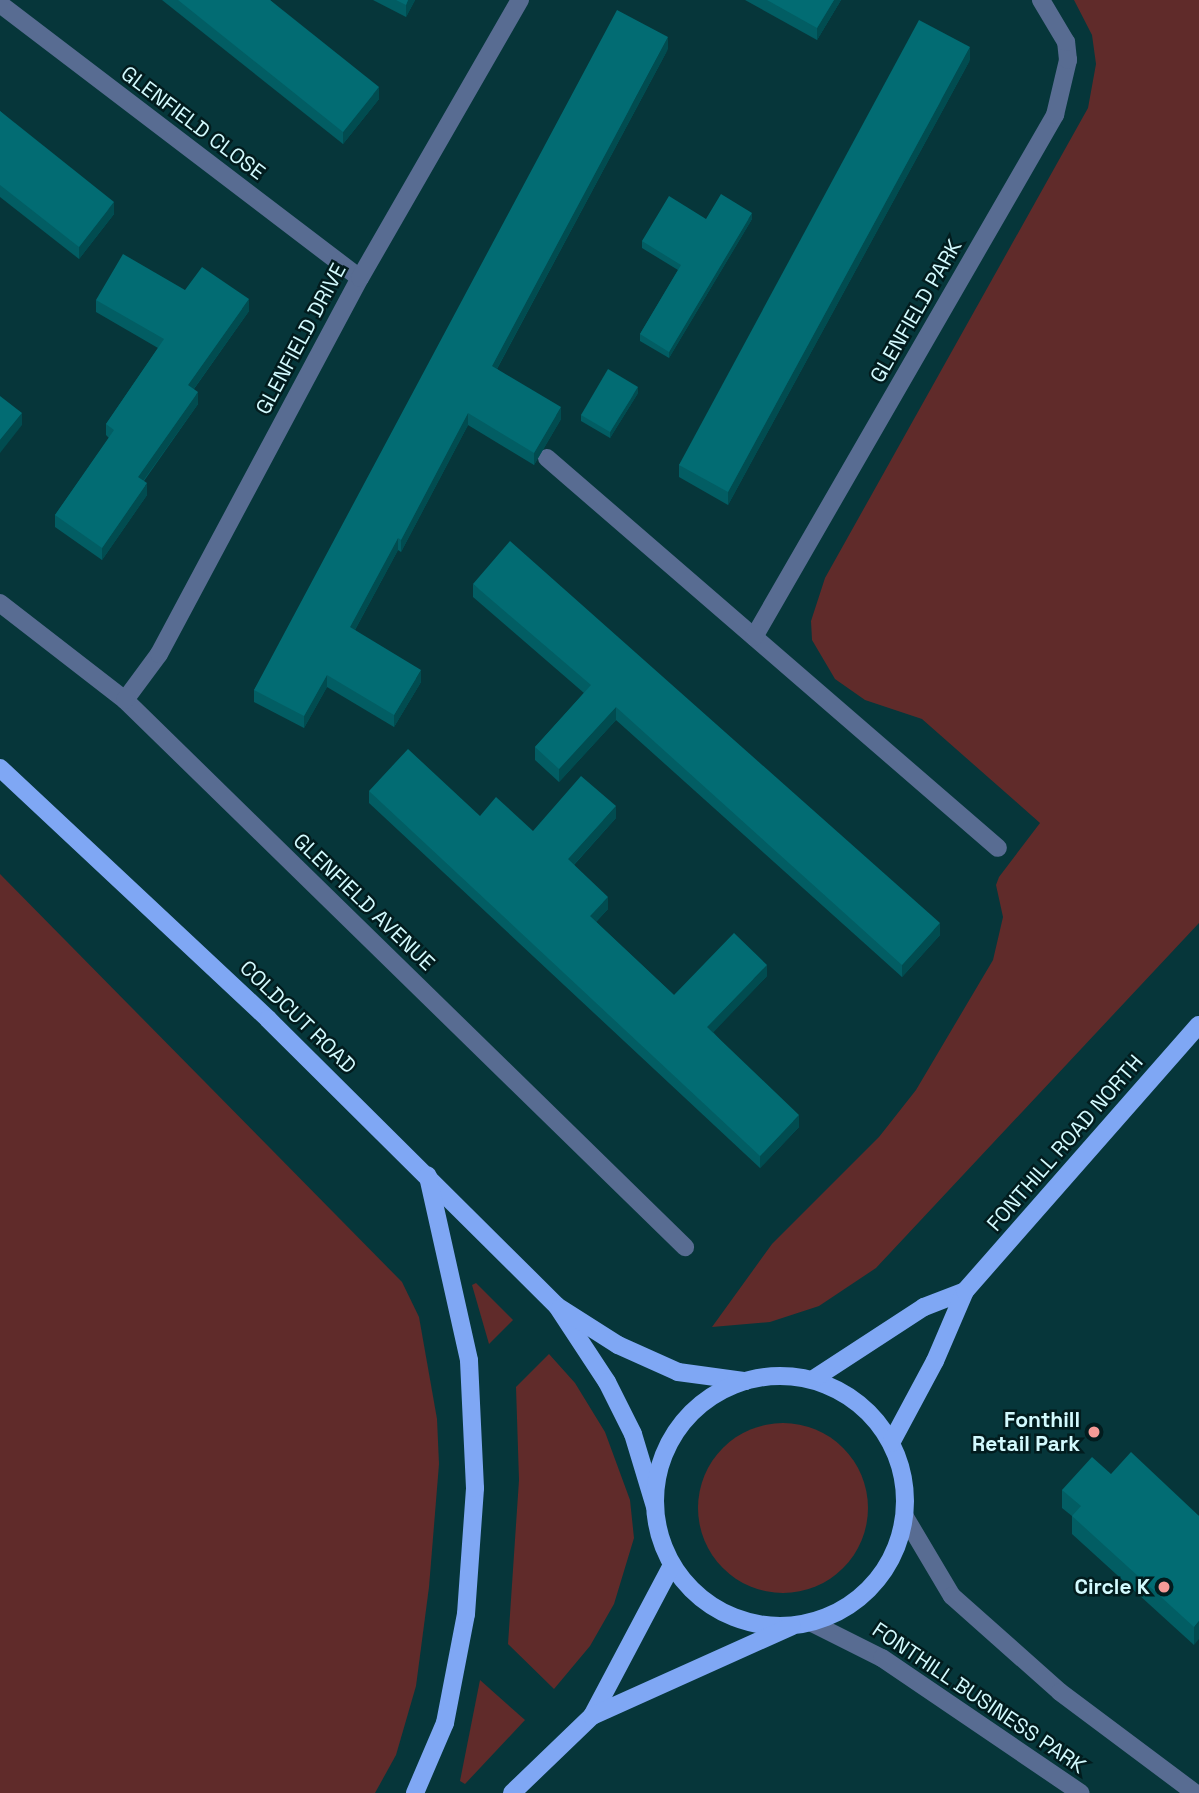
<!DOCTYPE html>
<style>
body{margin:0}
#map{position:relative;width:1199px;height:1793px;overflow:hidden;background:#06363a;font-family:"Space Grotesk",sans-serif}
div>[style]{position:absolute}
.green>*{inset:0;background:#602b2a}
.round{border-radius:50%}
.minor>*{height:18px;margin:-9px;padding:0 9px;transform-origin:9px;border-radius:9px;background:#586c92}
.major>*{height:18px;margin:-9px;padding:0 9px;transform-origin:9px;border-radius:9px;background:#7fa7f4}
.major>.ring{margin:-9px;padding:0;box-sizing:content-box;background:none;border:18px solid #7fa7f4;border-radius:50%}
.wall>*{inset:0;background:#025d63}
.shaded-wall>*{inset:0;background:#014c50}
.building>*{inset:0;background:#026c73}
.dots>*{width:19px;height:19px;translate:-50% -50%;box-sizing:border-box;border:4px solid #021c1e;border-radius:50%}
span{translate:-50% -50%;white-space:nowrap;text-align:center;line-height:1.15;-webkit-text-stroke:5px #021c1e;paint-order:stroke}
.street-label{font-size:21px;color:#d3fafe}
.poi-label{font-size:21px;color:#d3fafe;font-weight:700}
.right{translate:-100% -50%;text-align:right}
</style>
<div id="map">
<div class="green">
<i style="clip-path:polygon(1074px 0,1199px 0,1199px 923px,876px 1268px,819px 1306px,770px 1322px,712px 1327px,772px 1244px,879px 1137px,916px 1090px,993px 960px,1003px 917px,996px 885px,999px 877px,1040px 823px,922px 719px,865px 700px,835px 679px,812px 640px,811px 621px,825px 578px,1088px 108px,1096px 64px,1092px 35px)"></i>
<i style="clip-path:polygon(0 874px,402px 1282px,419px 1317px,437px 1419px,439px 1464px,429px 1587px,416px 1686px,396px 1755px,375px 1793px,0 1793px)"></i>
<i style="clip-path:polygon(476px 1283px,513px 1320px,489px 1344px,472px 1285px)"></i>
<i style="clip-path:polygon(549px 1354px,575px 1383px,605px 1432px,630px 1500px,634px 1538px,614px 1604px,590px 1646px,554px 1689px,508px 1644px,519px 1480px,516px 1387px)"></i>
<i class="round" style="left:698px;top:1423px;width:170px;height:170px"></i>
<i style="clip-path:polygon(480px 1680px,525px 1720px,465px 1784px,460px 1781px)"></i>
</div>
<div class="minor">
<i style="left:0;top:4px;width:452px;rotate:37.3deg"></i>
<i style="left:547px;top:458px;width:596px;rotate:40.85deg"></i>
<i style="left:0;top:603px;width:158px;rotate:37.8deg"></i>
<i style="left:125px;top:700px;width:783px;rotate:44.33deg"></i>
<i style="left:754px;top:637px;width:603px;rotate:-60.03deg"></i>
<i style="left:1055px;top:115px;width:57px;rotate:-76.7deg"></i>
<i style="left:1068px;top:60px;width:18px;rotate:-96deg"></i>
<i style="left:1066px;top:42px;width:49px;rotate:-120.8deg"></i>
<i style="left:125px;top:700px;width:57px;rotate:-53.5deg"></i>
<i style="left:159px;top:654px;width:426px;rotate:-61.9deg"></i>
<i style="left:360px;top:278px;width:321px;rotate:-60.1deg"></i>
<i style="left:905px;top:1517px;width:92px;rotate:59.3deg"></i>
<i style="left:952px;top:1596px;width:144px;rotate:41.6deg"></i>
<i style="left:1060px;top:1692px;width:169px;rotate:36.8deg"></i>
<i style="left:812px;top:1623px;width:78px;rotate:26.6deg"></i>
<i style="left:882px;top:1658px;width:240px;rotate:34.2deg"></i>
</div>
<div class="major">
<i style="left:0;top:768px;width:367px;rotate:43.1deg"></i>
<i style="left:268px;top:1019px;width:407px;rotate:44.8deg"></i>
<i style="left:557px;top:1306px;width:91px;rotate:56.7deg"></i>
<i style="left:607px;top:1382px;width:58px;rotate:63.4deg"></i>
<i style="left:633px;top:1434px;width:76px;rotate:73.2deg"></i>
<i style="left:560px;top:1308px;width:69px;rotate:32.5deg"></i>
<i style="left:618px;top:1345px;width:66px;rotate:24.2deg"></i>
<i style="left:678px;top:1372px;width:68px;rotate:7.7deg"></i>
<i class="ring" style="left:655px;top:1376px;width:232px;height:232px"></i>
<i style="left:815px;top:1378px;width:130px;rotate:-33.1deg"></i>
<i style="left:924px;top:1307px;width:44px;rotate:-21.3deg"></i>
<i style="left:891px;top:1443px;width:93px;rotate:-61.8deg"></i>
<i style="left:935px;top:1361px;width:76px;rotate:-66.8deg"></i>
<i style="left:965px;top:1291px;width:354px;rotate:-48.7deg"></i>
<i style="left:592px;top:1716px;width:171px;rotate:-62.1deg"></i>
<i style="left:415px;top:1793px;width:76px;rotate:-66.8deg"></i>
<i style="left:445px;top:1723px;width:111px;rotate:-79.1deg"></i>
<i style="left:466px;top:1614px;width:126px;rotate:-85.9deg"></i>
<i style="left:475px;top:1488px;width:128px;rotate:-92.7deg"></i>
<i style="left:469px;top:1360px;width:189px;rotate:-102.6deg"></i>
<i style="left:512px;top:1793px;width:111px;rotate:-43.9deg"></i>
<i style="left:592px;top:1716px;width:219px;rotate:-24.2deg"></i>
</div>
<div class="wall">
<i style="clip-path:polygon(162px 0,270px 0,379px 99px,343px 144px)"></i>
<i style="clip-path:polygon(373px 0,415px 0,406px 17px)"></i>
<i style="clip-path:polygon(745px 0,841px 0,817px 40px)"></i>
<i style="clip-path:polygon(668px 49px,497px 369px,561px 419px,534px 465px,468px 425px,401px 552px,398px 550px,355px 630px,421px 682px,394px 727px,327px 687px,304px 728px,254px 702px,254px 690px)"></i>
<i style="clip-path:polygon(970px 60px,728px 505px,679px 477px,679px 465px)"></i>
<i style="clip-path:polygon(0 111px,114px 214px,79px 259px,0 197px)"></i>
<i style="clip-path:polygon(706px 219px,752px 219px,669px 358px,640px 341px,640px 334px,678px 270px,642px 248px,642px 241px)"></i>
<i style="clip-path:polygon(185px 290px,249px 311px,194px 389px,198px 404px,144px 481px,147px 495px,102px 560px,55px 527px,55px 515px,109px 438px,106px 435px,106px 424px,158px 348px,96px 312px,96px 300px)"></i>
<i style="clip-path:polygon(638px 393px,610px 438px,581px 421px,581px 415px)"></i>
<i style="clip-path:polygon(473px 584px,940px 935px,902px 977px,616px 720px,559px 782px,535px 760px,535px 747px,584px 693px,473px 597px)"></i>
<i style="clip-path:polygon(369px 791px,480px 816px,533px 831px,616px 818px,574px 865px,608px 909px,596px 922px,674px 995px,767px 976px,713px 1032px,799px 1127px,760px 1168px,369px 803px)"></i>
<i style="clip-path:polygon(1111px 1474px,1199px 1516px,1194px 1645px,1072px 1534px,1072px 1516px,1062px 1508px,1062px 1490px)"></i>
</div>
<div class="shaded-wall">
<i style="clip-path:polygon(408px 0,415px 0,406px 17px,406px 5px)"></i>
<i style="clip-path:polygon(834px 0,841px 0,817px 40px,817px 28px)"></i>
<i style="clip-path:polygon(668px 37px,668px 49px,492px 378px,492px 366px)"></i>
<i style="clip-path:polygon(970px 47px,970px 60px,728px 505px,728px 492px)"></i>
<i style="clip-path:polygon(379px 87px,379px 99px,343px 144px,343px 132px)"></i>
<i style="clip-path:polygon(114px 202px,114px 214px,79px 259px,79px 247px)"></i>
<i style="clip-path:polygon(752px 213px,752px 219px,669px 358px,669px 352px)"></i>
<i style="clip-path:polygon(249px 299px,249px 311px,188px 397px,188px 385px)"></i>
<i style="clip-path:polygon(638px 387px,638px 393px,610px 438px,610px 432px)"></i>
<i style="clip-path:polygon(198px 392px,198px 404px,138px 488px,138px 477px)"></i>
<i style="clip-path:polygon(561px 407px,561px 419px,534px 465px,534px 453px)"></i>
<i style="clip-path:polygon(22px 413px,22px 425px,0 453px,0 440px)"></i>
<i style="clip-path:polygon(468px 413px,468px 425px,401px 552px,401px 540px)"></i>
<i style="clip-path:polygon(147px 483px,147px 495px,102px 560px,102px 548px)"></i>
<i style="clip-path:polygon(398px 538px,398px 550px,350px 639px,350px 627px)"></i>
<i style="clip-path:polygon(421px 670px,421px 682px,394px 727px,394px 715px)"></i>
<i style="clip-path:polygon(327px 675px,327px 687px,304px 728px,304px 716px)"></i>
<i style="clip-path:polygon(616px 707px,616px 720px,559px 782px,559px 769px)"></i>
<i style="clip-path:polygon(616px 806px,616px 818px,568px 871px,568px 859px)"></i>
<i style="clip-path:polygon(608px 897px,608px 909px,590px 928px,590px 916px)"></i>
<i style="clip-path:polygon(940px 923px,940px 935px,902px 977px,902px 965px)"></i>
<i style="clip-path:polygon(767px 965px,767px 976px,707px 1039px,707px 1027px)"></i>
<i style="clip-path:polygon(799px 1115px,799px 1127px,760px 1168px,760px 1156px)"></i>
<i style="clip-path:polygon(1199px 1621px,1199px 1639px,1194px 1645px,1194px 1627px)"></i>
</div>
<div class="building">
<i style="clip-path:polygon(178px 0,270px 0,379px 87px,343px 132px)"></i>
<i style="clip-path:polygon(396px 0,408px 0,406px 5px)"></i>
<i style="clip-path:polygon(767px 0,834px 0,817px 28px)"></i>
<i style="clip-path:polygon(617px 10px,668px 37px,492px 366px,561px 407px,534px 453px,468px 413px,401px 540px,398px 538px,350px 627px,421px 670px,394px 715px,327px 675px,304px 716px,254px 690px)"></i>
<i style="clip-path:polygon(919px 20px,970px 47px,728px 492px,679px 465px)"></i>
<i style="clip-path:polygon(0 111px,114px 202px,79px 247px,0 185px)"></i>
<i style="clip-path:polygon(721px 194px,752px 213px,669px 352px,640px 334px,681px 265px,642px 241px,669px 196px,706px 219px)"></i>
<i style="clip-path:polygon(123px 254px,185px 290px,202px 267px,249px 299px,188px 385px,198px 392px,138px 477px,147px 483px,102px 548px,55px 515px,114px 430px,106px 424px,164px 339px,96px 300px)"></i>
<i style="clip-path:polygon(608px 369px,638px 387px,610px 432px,581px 415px)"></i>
<i style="clip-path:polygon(0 396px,22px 413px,0 440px)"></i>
<i style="clip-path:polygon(510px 541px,940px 923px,902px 965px,616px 707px,559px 769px,535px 747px,591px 685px,473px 584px)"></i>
<i style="clip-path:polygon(408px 749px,480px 816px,496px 797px,533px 831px,581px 776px,616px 806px,568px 859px,608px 897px,590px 916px,674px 995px,734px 933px,767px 965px,707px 1027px,799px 1115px,760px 1156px,369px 791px)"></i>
<i style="clip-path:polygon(1131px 1452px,1199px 1516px,1199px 1621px,1194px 1627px,1072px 1516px,1081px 1506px,1062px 1490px,1092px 1457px,1111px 1474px)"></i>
</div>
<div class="dots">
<i style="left:1094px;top:1432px;background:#f59b97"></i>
<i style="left:1164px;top:1587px;background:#f59b97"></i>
</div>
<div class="street-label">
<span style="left:193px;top:123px;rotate:37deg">GLENFIELD CLOSE</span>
<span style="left:916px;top:311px;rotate:-60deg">GLENFIELD PARK</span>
<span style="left:301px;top:339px;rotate:-62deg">GLENFIELD DRIVE</span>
<span style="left:364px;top:902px;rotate:44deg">GLENFIELD AVENUE</span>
<span style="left:298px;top:1017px;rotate:44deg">COLDCUT ROAD</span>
<span style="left:1065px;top:1143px;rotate:-49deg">FONTHILL ROAD NORTH</span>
<span style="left:979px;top:1698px;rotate:34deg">FONTHILL BUSINESS PARK</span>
</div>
<div class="poi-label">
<span class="right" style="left:1080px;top:1432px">Fonthill<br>Retail Park</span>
<span class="right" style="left:1150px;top:1587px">Circle K</span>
</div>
</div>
